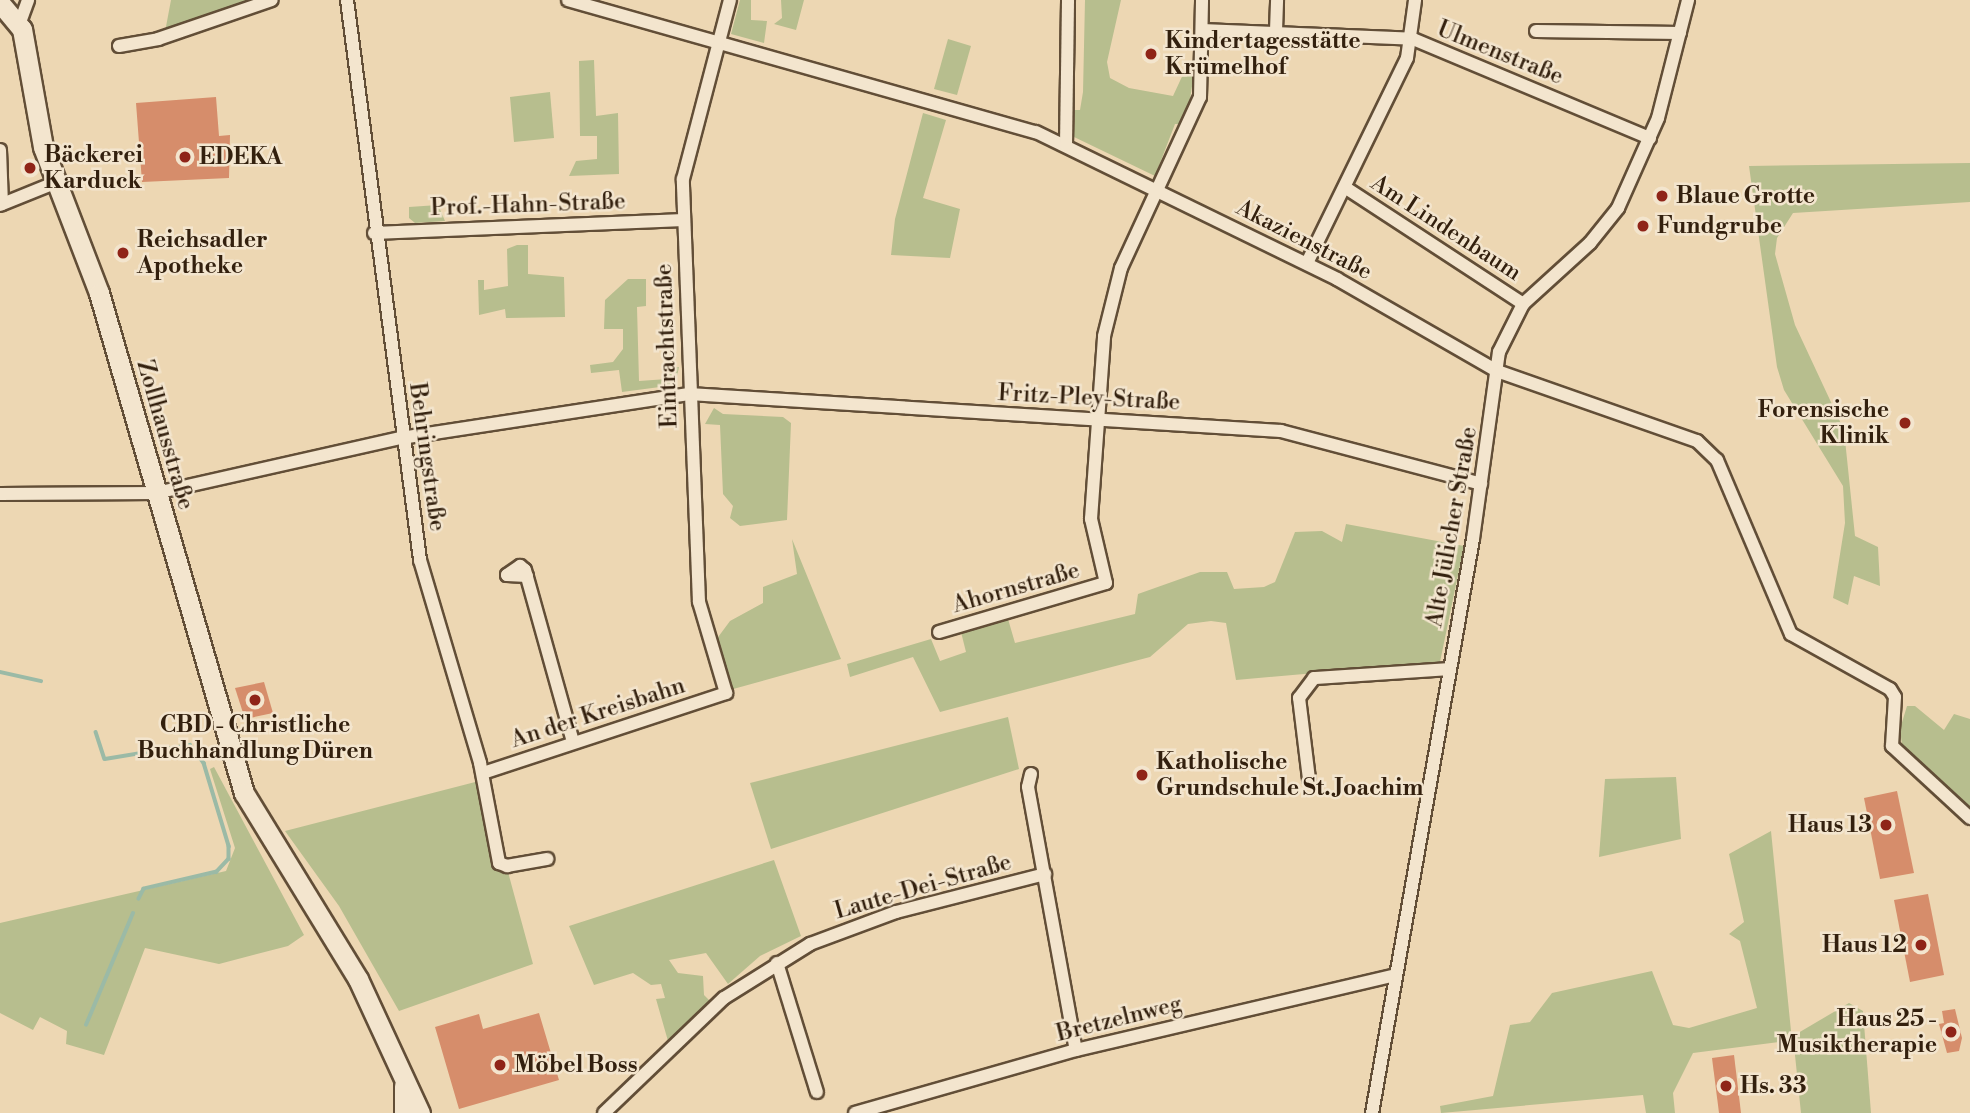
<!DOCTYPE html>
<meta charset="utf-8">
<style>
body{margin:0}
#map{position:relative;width:1970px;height:1113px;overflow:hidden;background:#edd7b3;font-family:"Libre Bodoni",serif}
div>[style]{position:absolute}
.green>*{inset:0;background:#b7be8e}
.stream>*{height:3.5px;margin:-1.75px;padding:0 1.75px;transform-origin:1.75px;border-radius:1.75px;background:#9bbaa6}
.building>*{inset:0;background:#d68d6b}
.roads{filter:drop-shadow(2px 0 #624e37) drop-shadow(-2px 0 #624e37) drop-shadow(0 2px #624e37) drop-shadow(0 -2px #624e37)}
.street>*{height:12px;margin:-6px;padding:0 6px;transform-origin:6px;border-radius:6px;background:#f3e5ce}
.secondary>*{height:19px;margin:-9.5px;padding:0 9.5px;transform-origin:9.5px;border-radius:9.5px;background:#f3e5ce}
.dots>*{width:19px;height:19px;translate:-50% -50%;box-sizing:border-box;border:4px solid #f3e5ce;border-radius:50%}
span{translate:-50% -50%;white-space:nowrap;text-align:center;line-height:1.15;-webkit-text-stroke:5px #f3e5ce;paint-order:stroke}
.poi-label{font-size:23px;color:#33200e;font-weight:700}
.left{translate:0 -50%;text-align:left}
.right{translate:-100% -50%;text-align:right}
.street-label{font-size:23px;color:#33200e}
</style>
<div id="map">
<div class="green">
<i style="clip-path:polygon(171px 0,252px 0,252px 2px,165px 32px)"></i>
<i style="clip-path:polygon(740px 0,751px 0,751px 20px,767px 21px,764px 43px,731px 34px)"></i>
<i style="clip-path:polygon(781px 0,804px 0,796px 30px,774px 24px,782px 18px)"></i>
<i style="clip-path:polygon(1085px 0,1121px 0,1107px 62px,1110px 78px,1129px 88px,1173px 96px,1186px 68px,1194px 73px,1189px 106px,1182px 124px,1175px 124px,1155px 176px,1072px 136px,1072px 110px,1080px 110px,1083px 92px)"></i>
<i style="clip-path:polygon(948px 39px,971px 46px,957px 95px,934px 89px)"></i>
<i style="clip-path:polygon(594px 60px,596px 116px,618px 113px,619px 174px,569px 176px,576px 161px,597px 159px,597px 136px,580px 136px,579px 61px)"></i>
<i style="clip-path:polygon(550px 92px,554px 138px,514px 142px,510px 97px)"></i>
<i style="clip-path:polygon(923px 113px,946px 120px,923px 198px,960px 209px,950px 258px,891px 255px,895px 219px)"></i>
<i style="clip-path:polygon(1970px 163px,1970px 202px,1793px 213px,1777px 238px,1775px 254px,1795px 325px,1844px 430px,1855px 536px,1878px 547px,1880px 586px,1854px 576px,1848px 605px,1833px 598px,1845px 523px,1843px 486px,1784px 390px,1777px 367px,1749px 166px)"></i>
<i style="clip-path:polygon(438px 205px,445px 221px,415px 223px,409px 218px,409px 207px)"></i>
<i style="clip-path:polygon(517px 245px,528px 245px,528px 274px,564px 277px,565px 317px,506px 318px,505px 309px,479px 315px,478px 280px,484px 280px,484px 290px,508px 286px,507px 249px)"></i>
<i style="clip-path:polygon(628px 279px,646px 279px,646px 306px,637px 307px,639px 381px,667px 379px,667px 368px,679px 367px,675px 385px,622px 392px,619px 370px,591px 373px,590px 365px,613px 362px,623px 349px,623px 329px,604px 329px,605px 300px)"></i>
<i style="clip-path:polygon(714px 408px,723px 414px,783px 417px,791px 423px,787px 520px,740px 526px,730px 518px,733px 506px,723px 494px,720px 425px,705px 424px)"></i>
<i style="clip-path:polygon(1346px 524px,1464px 546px,1440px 662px,1236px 680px,1226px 623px,1211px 621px,1188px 624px,1150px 657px,940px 712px,913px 657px,850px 677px,847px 664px,931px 639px,940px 661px,966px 652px,961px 632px,1008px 619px,1015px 643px,1135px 614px,1138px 594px,1200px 572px,1227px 572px,1234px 589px,1264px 587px,1275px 582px,1295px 532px,1322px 531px,1342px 542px)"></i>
<i style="clip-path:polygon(792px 539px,841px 659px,726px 691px,710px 648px,730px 621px,763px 603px,763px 587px,797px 574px)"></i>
<i style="clip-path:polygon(1907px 706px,1915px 706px,1944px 730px,1954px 714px,1970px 719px,1970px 807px,1902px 745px,1900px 729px)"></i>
<i style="clip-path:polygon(1008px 717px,1019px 769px,771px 849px,750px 783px)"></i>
<i style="clip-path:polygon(214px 767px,304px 935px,288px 946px,219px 964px,145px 948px,104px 1055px,66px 1044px,67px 1031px,40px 1017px,33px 1030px,0 1013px,0 923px,226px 871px,235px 848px,210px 769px)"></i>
<i style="clip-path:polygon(1676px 777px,1681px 839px,1599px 857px,1605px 779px)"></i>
<i style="clip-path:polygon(483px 780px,533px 964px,399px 1011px,339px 906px,285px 831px)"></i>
<i style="clip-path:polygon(1771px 831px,1791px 1031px,1779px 1042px,1693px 1053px,1673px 1093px,1675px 1113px,1646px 1113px,1643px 1095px,1441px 1113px,1440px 1106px,1493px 1096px,1510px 1025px,1530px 1022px,1552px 993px,1652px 971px,1673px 1025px,1689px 1028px,1757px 1008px,1740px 941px,1729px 934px,1744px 922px,1729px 854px)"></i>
<i style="clip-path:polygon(774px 860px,801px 936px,760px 956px,728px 984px,706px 953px,669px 960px,678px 973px,703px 976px,704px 995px,711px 1002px,668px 1041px,656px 999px,665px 998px,661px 984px,651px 985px,633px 973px,594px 985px,569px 926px)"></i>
<i style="clip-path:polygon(1849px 1003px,1863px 1011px,1871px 1113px,1801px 1113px,1793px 1036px)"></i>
</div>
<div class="stream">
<i style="left:0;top:672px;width:42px;rotate:12.4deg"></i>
<i style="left:96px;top:732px;width:28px;rotate:72deg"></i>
<i style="left:105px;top:759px;width:86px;rotate:-9.4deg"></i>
<i style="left:190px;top:745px;width:23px;rotate:52deg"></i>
<i style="left:204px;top:763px;width:87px;rotate:73.2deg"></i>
<i style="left:229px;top:846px;width:13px;rotate:90deg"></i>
<i style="left:229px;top:859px;width:18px;rotate:133deg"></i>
<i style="left:217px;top:872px;width:75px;rotate:166.9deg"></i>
<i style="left:144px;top:889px;width:11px;rotate:117deg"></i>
<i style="left:86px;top:1025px;width:121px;rotate:-67.2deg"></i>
</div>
<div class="building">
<i style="clip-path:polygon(216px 97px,219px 136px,230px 135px,229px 178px,142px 182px,136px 103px)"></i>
<i style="clip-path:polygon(264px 682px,273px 713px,245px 719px,235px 688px)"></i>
<i style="clip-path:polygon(1897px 791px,1914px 873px,1880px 879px,1864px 798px)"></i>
<i style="clip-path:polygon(1928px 894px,1944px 975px,1910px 982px,1894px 900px)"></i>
<i style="clip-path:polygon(1955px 1009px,1962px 1038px,1959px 1051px,1947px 1053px,1939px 1024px,1944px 1023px,1942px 1011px)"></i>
<i style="clip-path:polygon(539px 1013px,559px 1080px,459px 1109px,435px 1027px,479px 1014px,483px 1029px)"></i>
<i style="clip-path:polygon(1734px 1055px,1741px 1113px,1719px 1113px,1712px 1058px)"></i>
</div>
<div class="roads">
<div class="street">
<i style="left:347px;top:0;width:565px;rotate:82.57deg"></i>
<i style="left:420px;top:560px;width:212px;rotate:73.5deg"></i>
<i style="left:480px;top:763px;width:102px;rotate:79.2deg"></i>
<i style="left:499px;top:863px;width:9px;rotate:21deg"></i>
<i style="left:507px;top:866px;width:41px;rotate:-9.9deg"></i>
<i style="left:568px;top:0;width:486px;rotate:15.8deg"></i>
<i style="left:1036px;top:132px;width:335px;rotate:26deg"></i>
<i style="left:1337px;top:279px;width:185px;rotate:29.9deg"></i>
<i style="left:1497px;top:371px;width:212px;rotate:19.3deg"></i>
<i style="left:1697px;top:441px;width:28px;rotate:44deg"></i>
<i style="left:1717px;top:460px;width:189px;rotate:67deg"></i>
<i style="left:1791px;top:634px;width:113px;rotate:29.1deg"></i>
<i style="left:1890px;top:689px;width:9px;rotate:58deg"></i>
<i style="left:1895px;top:697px;width:49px;rotate:93.5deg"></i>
<i style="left:1892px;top:746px;width:106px;rotate:42.7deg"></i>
<i style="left:19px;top:25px;width:27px;rotate:-70deg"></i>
<i style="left:1202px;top:30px;width:211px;rotate:2.4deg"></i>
<i style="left:1413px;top:39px;width:257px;rotate:22.7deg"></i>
<i style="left:1276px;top:31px;width:31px;rotate:-88deg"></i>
<i style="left:1536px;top:31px;width:144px;rotate:0.8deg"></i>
<i style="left:119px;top:46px;width:40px;rotate:-10deg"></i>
<i style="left:158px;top:39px;width:120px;rotate:-18.9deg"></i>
<i style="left:1066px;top:145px;width:145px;rotate:-89.2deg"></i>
<i style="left:0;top:150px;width:54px;rotate:87.9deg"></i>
<i style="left:1346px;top:188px;width:212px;rotate:33.2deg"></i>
<i style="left:0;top:205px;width:61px;rotate:-22deg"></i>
<i style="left:374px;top:233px;width:310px;rotate:-2.4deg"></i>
<i style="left:1307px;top:263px;width:228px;rotate:-64deg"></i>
<i style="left:1407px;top:58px;width:59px;rotate:-82.1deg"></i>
<i style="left:0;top:494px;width:156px;rotate:-0.4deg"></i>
<i style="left:156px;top:493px;width:251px;rotate:-12.7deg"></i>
<i style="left:401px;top:438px;width:291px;rotate:-8.7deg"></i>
<i style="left:689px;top:394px;width:593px;rotate:3.58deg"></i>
<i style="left:1281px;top:431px;width:207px;rotate:14.8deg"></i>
<i style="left:527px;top:576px;width:20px;rotate:-177deg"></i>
<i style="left:507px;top:575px;width:16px;rotate:-35deg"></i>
<i style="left:520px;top:566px;width:6px;rotate:39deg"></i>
<i style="left:525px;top:570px;width:179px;rotate:74.4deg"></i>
<i style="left:939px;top:632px;width:174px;rotate:-16.4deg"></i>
<i style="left:1106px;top:583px;width:66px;rotate:-103.2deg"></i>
<i style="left:1091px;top:519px;width:183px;rotate:-85.9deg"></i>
<i style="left:1104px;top:336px;width:70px;rotate:-76deg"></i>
<i style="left:1121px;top:268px;width:188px;rotate:-65.2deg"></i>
<i style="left:1200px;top:97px;width:97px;rotate:-88.8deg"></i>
<i style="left:483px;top:773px;width:256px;rotate:-18.2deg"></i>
<i style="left:726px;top:693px;width:95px;rotate:-106.5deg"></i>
<i style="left:699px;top:602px;width:423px;rotate:-92.2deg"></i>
<i style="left:683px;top:179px;width:185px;rotate:-75.3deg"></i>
<i style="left:1031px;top:774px;width:13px;rotate:103deg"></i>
<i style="left:1028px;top:787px;width:267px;rotate:79.7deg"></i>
<i style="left:1309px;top:779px;width:82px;rotate:-97deg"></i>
<i style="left:1299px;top:698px;width:25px;rotate:-53deg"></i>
<i style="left:1314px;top:678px;width:134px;rotate:-3.8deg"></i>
<i style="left:777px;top:963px;width:135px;rotate:72.8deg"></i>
<i style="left:604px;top:1113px;width:166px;rotate:-43.8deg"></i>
<i style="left:724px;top:998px;width:102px;rotate:-32.1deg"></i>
<i style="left:810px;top:944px;width:92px;rotate:-20.4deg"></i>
<i style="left:896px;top:912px;width:154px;rotate:-14.3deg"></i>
<i style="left:855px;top:1113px;width:230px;rotate:-15.9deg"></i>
<i style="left:1076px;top:1050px;width:328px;rotate:-13.2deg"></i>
<i style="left:1372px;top:1113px;width:583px;rotate:-80.02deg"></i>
<i style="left:1473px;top:539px;width:189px;rotate:-82.1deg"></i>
<i style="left:1499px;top:352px;width:54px;rotate:-63.4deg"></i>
<i style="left:1523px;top:304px;width:91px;rotate:-42.3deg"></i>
<i style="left:1590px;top:243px;width:45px;rotate:-51.3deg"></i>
<i style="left:1618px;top:208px;width:98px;rotate:-66deg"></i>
<i style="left:1658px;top:118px;width:122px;rotate:-75.7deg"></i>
</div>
<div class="secondary">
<i style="left:0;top:3px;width:34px;rotate:50deg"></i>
<i style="left:22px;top:29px;width:120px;rotate:79.9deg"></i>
<i style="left:43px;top:147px;width:156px;rotate:69deg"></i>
<i style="left:99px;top:293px;width:521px;rotate:73.83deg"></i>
<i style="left:244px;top:793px;width:218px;rotate:58.5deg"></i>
<i style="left:358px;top:979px;width:148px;rotate:65.2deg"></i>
<i style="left:404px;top:1113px;width:27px;rotate:-90deg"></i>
</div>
</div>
<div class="dots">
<i style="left:1151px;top:54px;background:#8f2418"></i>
<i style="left:185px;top:157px;background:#8f2418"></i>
<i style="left:30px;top:168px;background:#8f2418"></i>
<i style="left:1662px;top:196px;background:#8f2418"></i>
<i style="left:1643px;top:226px;background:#8f2418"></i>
<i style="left:123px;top:253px;background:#8f2418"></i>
<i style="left:1905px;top:423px;background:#8f2418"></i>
<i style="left:255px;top:700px;background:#8f2418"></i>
<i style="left:1142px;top:775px;background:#8f2418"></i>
<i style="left:1886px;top:825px;background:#8f2418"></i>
<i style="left:1921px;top:945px;background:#8f2418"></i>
<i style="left:1951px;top:1032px;background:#8f2418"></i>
<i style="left:500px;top:1065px;background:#8f2418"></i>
<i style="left:1726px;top:1086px;background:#8f2418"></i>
</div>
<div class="poi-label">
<span class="left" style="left:1165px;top:54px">Kindertagesstätte<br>Krümelhof</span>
<span class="left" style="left:44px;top:168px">Bäckerei<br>Karduck</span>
<span class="left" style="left:199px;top:157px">EDEKA</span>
<span class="left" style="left:1676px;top:196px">Blaue Grotte</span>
<span class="left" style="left:1657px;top:226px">Fundgrube</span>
<span class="left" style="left:137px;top:253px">Reichsadler<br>Apotheke</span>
<span class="right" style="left:1889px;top:423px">Forensische<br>Klinik</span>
<span style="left:255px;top:738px">CBD - Christliche<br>Buchhandlung Düren</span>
<span class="left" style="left:1156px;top:775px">Katholische<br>Grundschule St. Joachim</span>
<span class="right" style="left:1872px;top:825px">Haus 13</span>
<span class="right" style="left:1907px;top:945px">Haus 12</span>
<span class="right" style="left:1937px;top:1032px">Haus 25 -<br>Musiktherapie</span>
<span class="left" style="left:514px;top:1065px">Möbel Boss</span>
<span class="left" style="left:1740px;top:1086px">Hs. 33</span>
</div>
<div class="street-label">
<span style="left:1500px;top:53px;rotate:22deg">Ulmenstraße</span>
<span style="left:528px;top:205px;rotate:-2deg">Prof.-Hahn-Straße</span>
<span style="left:1446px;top:228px;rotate:33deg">Am Lindenbaum</span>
<span style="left:1304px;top:240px;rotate:27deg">Akazienstraße</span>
<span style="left:667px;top:346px;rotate:-92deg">Eintrachtstraße</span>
<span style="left:1089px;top:398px;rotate:3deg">Fritz-Pley-Straße</span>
<span style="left:165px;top:435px;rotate:74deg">Zollhausstraße</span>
<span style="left:427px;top:457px;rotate:82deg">Behringstraße</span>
<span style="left:1452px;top:527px;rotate:-80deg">Alte Jülicher Straße</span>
<span style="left:1016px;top:588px;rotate:-16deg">Ahornstraße</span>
<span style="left:598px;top:713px;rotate:-18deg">An der Kreisbahn</span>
<span style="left:923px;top:887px;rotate:-16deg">Laute-Dei-Straße</span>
<span style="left:1119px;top:1019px;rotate:-14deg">Bretzelnweg</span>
</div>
</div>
